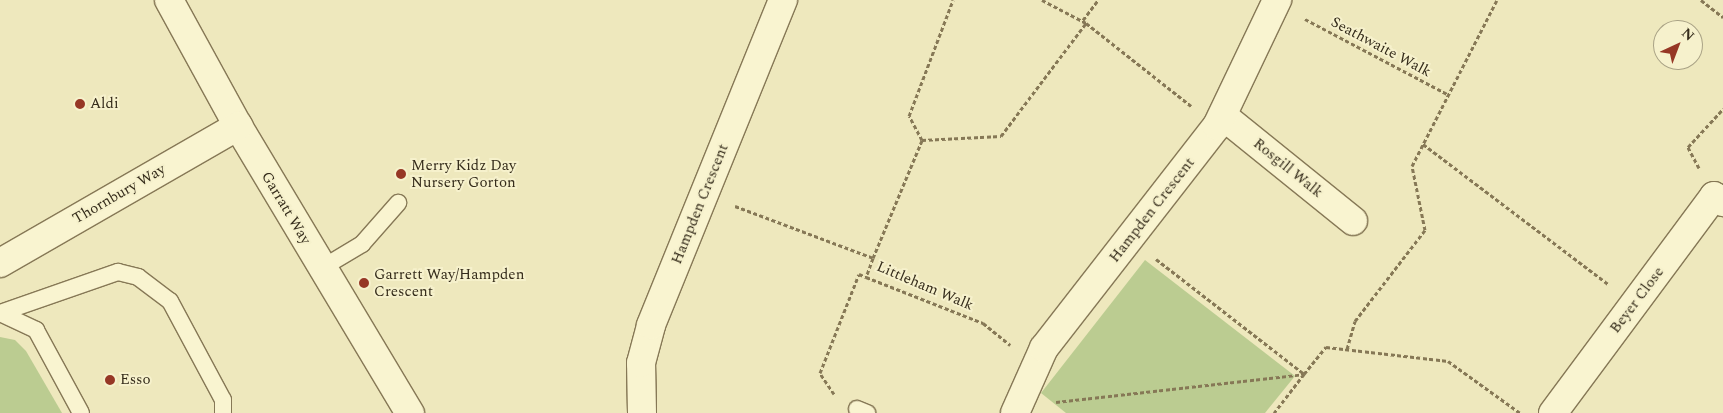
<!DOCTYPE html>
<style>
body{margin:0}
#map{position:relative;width:1723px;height:413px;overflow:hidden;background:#eee8bd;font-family:Spectral,serif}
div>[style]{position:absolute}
.green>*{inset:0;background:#bbcc91}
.path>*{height:3px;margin-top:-1.5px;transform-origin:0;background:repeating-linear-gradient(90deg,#867856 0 4px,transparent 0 6.5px)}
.roads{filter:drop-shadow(1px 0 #867856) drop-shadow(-1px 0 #867856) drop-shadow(0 1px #867856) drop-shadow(0 -1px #867856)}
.lane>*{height:16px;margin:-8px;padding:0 8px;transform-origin:8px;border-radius:8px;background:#f9f4d0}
.street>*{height:28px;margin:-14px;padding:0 14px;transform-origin:14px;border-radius:14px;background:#f9f4d0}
.dots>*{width:14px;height:14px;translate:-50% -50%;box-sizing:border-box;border:2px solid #f6f1cc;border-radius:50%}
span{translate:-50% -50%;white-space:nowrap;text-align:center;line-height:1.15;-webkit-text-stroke:4px #f6f1cc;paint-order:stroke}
.street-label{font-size:15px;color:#352c1b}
.poi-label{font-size:15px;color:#352c1b}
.left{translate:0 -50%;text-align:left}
.north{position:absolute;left:1653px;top:20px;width:50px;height:50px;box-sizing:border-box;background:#f6f1cc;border:1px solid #a9a285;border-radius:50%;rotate:43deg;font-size:14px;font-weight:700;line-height:20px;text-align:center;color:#352c1b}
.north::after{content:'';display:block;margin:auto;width:18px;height:22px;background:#963725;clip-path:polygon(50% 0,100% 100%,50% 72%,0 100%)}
</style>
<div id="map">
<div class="green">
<i style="clip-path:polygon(1145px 260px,1295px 376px,1265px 413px,1066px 413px,1041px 393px)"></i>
<i style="clip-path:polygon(0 337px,15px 340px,26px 351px,62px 413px,0 413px)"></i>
</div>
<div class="path">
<i style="left:1042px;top:0;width:50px;rotate:27.6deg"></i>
<i style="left:1086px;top:23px;width:134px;rotate:38.3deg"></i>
<i style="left:1701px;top:0;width:28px;rotate:38deg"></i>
<i style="left:1305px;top:19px;width:161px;rotate:27.8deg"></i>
<i style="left:1083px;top:20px;width:25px;rotate:-53deg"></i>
<i style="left:922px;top:140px;width:79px;rotate:-2.9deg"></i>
<i style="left:1001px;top:136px;width:141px;rotate:-53deg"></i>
<i style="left:1423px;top:144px;width:232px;rotate:37.1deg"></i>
<i style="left:1699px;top:168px;width:24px;rotate:-118deg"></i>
<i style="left:1688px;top:147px;width:52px;rotate:-47.4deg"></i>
<i style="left:735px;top:206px;width:147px;rotate:20.6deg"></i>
<i style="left:873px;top:258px;width:20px;rotate:110deg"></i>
<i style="left:866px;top:277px;width:126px;rotate:21.5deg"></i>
<i style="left:983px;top:323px;width:35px;rotate:39deg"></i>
<i style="left:873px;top:258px;width:128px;rotate:-67.4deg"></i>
<i style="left:922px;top:140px;width:27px;rotate:-118deg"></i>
<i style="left:909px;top:116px;width:124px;rotate:-69.2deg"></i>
<i style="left:1156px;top:259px;width:187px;rotate:37.8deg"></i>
<i style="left:1304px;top:374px;width:49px;rotate:127.6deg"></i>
<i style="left:1347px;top:349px;width:29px;rotate:-74deg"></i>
<i style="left:1355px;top:321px;width:115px;rotate:-52.4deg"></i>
<i style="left:1425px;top:230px;width:65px;rotate:-101.5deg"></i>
<i style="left:1412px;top:166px;width:186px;rotate:-62.9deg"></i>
<i style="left:834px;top:394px;width:25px;rotate:-124deg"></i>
<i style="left:820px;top:373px;width:106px;rotate:-68.5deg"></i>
<i style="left:859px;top:274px;width:8px;rotate:23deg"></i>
<i style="left:1056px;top:402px;width:250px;rotate:-6.4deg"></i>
<i style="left:1304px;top:374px;width:35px;rotate:-51deg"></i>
<i style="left:1326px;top:347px;width:123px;rotate:6.5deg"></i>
<i style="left:1448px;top:361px;width:89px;rotate:35.8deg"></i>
</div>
<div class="roads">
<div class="lane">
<i style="left:322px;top:268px;width:47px;rotate:-31deg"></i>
<i style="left:362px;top:244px;width:55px;rotate:-48.7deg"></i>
<i style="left:0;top:313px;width:125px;rotate:-19.2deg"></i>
<i style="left:118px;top:272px;width:21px;rotate:14deg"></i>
<i style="left:138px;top:277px;width:40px;rotate:37deg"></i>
<i style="left:170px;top:301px;width:112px;rotate:61.8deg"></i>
<i style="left:223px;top:400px;width:13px;rotate:90deg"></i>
<i style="left:0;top:313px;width:40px;rotate:25deg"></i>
<i style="left:36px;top:330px;width:94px;rotate:61.5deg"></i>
<i style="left:857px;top:409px;width:11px;rotate:22deg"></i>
</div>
<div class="street">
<i style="left:169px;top:0;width:144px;rotate:61.3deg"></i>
<i style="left:238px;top:126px;width:335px;rotate:59.1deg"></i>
<i style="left:1223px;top:116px;width:167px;rotate:38.9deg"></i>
<i style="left:0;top:263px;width:275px;rotate:-29.9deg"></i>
<i style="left:642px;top:413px;width:50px;rotate:-91.1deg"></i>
<i style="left:641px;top:363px;width:39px;rotate:-75deg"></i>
<i style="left:651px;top:325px;width:351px;rotate:-67.9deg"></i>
<i style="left:1015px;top:413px;width:71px;rotate:-66deg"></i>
<i style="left:1044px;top:348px;width:281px;rotate:-52.1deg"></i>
<i style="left:1217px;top:126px;width:140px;rotate:-64.5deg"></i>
<i style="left:1553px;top:413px;width:270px;rotate:-53.4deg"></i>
<i style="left:1714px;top:196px;width:11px;rotate:34deg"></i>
</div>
</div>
<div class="dots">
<i style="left:80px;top:104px;background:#963725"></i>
<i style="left:401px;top:174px;background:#963725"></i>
<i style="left:364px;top:283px;background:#963725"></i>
<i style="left:110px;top:380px;background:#963725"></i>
</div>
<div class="street-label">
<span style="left:1381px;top:47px;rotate:28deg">Seathwaite Walk</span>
<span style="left:1288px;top:168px;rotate:39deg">Rosgill Walk</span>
<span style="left:119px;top:194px;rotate:-30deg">Thornbury Way</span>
<span style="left:700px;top:204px;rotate:-68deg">Hampden Crescent</span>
<span style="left:286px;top:208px;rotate:59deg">Garratt Way</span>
<span style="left:1152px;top:210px;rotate:-52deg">Hampden Crescent</span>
<span style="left:925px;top:286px;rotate:23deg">Littleham Walk</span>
<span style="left:1637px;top:300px;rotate:-53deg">Beyer Close</span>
</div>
<div class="poi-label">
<span class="left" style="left:90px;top:104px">Aldi</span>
<span class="left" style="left:411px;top:174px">Merry Kidz Day<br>Nursery Gorton</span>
<span class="left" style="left:374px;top:283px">Garrett Way/Hampden<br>Crescent</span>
<span class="left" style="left:120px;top:380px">Esso</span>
</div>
<div class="north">N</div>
</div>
